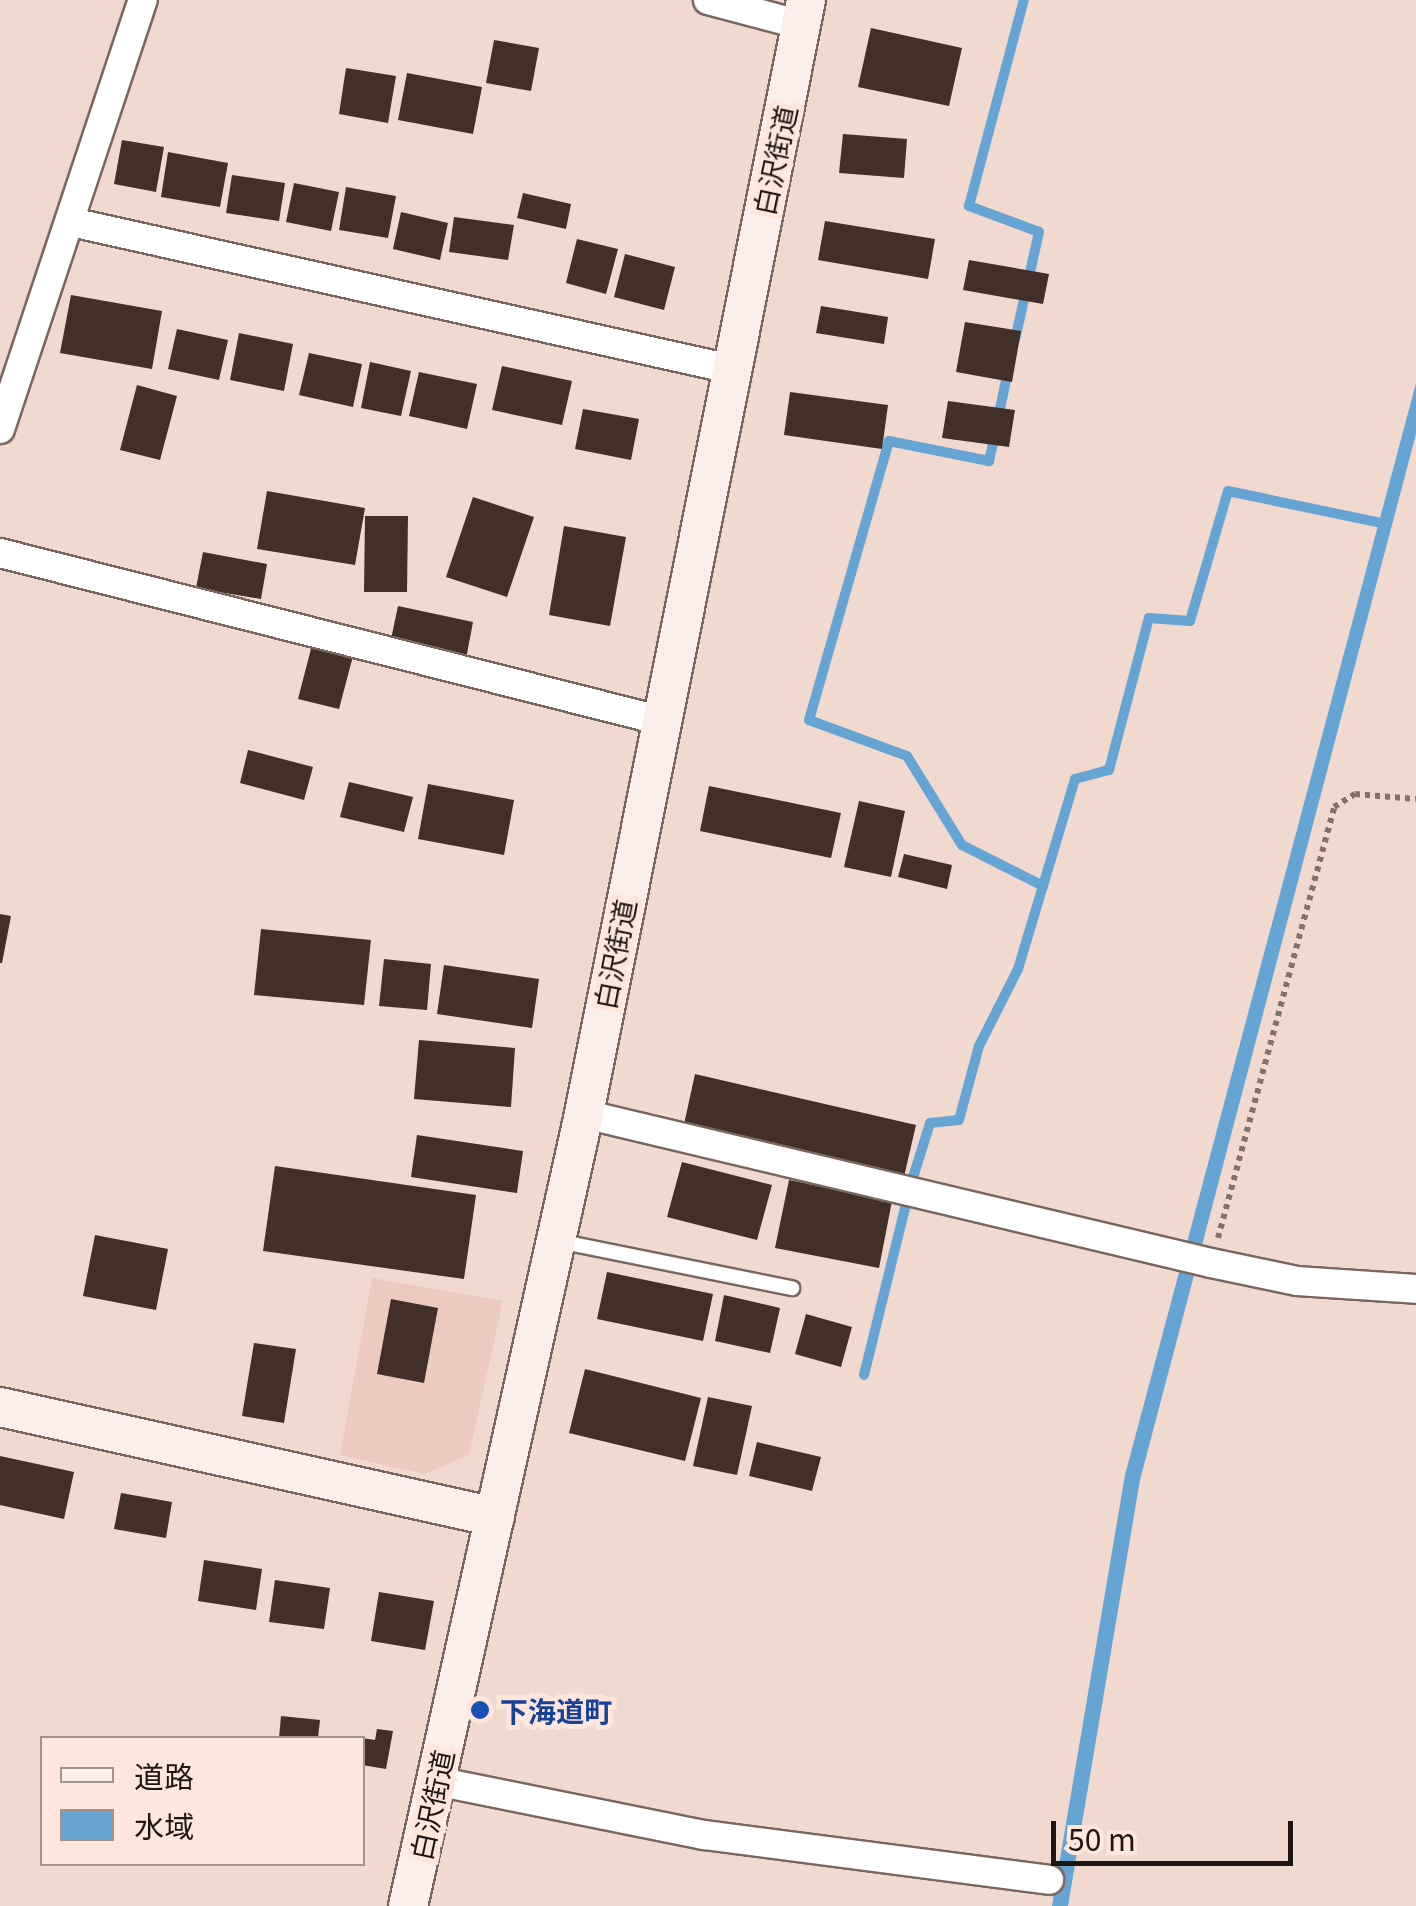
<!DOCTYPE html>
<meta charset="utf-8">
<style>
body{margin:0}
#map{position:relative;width:1416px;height:1906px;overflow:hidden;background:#f1d9d0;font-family:Georgia,"Noto Sans JP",serif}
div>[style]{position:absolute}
.built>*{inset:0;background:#eacbbe}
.water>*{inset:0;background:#66a4d3}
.stream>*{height:10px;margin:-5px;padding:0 5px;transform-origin:5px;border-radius:5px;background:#66a4d3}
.building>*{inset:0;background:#412f28}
.path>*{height:6px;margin-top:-3px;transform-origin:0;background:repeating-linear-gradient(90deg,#82726c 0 5px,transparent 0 10px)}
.roads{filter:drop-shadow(2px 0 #7a665e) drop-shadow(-2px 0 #7a665e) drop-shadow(0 2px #7a665e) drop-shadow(0 -2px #7a665e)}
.lane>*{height:14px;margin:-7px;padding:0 7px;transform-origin:7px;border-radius:7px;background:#fff}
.street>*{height:28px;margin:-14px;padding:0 14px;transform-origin:14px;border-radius:14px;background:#fff}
.secondary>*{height:38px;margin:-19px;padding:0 19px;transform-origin:19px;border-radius:19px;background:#fceeea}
.dots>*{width:28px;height:28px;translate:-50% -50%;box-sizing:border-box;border:5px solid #fee6dd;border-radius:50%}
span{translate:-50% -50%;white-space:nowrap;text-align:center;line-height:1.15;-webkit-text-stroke:10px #fee6dd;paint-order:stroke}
.street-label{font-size:28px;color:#1e1613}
.transit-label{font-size:28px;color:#164399;font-weight:700}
.left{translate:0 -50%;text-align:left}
.legend{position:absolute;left:40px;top:1736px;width:325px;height:130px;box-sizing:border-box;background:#fee6dd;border:2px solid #a4938c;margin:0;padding:12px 18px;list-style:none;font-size:30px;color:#1e1613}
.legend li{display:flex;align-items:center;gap:20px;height:50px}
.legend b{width:50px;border:2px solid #a4938c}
.scale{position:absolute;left:1051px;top:1821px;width:242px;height:45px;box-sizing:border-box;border:5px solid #1e1613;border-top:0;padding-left:12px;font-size:30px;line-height:35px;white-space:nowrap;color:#1e1613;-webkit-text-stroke:8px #fee6dd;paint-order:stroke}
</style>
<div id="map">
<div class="built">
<i style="clip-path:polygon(372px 1278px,503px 1301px,469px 1455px,424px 1474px,340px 1455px)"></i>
</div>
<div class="water">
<i style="clip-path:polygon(1416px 383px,1416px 434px,1140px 1480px,1068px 1906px,1052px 1906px,1125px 1475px)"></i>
</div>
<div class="stream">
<i style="left:1015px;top:340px;width:111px;rotate:-77.5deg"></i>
<i style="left:1039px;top:232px;width:75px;rotate:-159.6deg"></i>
<i style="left:969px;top:206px;width:213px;rotate:-75.1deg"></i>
<i style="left:998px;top:418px;width:48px;rotate:-78deg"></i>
<i style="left:995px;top:435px;width:27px;rotate:103deg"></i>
<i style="left:989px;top:461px;width:102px;rotate:-168.7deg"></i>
<i style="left:889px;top:441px;width:290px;rotate:106deg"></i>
<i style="left:809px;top:720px;width:104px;rotate:20.2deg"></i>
<i style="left:907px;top:756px;width:105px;rotate:58.3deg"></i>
<i style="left:962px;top:845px;width:91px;rotate:26.8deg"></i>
<i style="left:911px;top:1184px;width:64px;rotate:-72.7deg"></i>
<i style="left:930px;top:1123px;width:29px;rotate:-6deg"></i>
<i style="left:959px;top:1120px;width:77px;rotate:-74.9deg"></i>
<i style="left:979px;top:1046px;width:86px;rotate:-63.1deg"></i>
<i style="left:1018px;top:969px;width:198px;rotate:-73.3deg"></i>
<i style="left:1075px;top:779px;width:35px;rotate:-15deg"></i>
<i style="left:1109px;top:770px;width:157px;rotate:-75.3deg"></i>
<i style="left:1149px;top:618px;width:41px;rotate:4.2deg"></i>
<i style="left:1190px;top:621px;width:135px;rotate:-73.7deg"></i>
<i style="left:1228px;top:491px;width:161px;rotate:11.8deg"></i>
<i style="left:864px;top:1375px;width:180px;rotate:-76.2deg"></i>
</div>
<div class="building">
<i style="clip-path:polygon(871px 28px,962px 48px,949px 106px,858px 87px)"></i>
<i style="clip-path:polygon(494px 40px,539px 48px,531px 91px,486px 83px)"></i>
<i style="clip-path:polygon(346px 68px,396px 76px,388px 123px,339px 114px)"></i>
<i style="clip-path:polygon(407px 73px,482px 87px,473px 134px,398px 120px)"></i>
<i style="clip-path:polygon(843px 134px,907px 139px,904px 178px,839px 173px)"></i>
<i style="clip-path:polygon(122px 140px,164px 147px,156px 192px,114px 184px)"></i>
<i style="clip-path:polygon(168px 152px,228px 163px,220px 207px,161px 197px)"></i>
<i style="clip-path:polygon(232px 175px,285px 183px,279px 221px,226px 213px)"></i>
<i style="clip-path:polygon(294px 183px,339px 192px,331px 231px,286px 222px)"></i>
<i style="clip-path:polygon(346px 187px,396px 196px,388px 238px,339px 230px)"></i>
<i style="clip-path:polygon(523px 193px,571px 204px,566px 229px,517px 218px)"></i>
<i style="clip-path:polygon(401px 212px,448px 223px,440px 260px,393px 249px)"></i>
<i style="clip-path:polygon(454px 217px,514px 225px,508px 260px,449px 252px)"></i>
<i style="clip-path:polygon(825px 221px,935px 239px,928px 279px,818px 260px)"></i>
<i style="clip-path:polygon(577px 239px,618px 249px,606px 294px,566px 283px)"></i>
<i style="clip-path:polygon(625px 254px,675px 267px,664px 310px,614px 297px)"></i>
<i style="clip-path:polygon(969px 260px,1049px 274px,1043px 304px,963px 290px)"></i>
<i style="clip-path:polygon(71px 295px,162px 311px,152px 369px,60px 353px)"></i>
<i style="clip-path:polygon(821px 306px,888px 317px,884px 344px,816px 333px)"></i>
<i style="clip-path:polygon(965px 322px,1021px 331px,1012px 382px,956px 372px)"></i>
<i style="clip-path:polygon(177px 329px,228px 340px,219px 380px,168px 369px)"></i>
<i style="clip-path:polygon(239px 333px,293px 344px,284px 391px,230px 380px)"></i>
<i style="clip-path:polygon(309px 353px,362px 364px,353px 407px,299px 395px)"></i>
<i style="clip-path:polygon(370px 362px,411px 371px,401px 416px,361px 408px)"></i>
<i style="clip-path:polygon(502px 366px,572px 381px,562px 425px,492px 410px)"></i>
<i style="clip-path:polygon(419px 372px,477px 384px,467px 429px,409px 416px)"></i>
<i style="clip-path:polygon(137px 385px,177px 396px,160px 460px,120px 450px)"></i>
<i style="clip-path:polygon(790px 392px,888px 405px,882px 449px,784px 435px)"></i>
<i style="clip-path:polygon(948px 401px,1015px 410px,1009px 447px,942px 438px)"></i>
<i style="clip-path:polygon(583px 409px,639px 419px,631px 460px,575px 449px)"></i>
<i style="clip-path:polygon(267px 491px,365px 508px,355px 565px,257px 549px)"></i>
<i style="clip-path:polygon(473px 497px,534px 517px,507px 597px,446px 577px)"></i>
<i style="clip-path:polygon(365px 516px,408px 516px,407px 592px,364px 592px)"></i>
<i style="clip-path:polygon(564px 526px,626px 537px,610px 626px,549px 615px)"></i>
<i style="clip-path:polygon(203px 552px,267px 564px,261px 599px,196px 588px)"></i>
<i style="clip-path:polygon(398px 606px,473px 622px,466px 659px,390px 644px)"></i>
<i style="clip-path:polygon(312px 645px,353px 656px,339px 709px,298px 699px)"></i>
<i style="clip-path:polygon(248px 750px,313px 767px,304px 800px,240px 783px)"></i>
<i style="clip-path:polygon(349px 782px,413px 797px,404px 832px,340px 817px)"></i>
<i style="clip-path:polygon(428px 784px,514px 800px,504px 855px,418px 839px)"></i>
<i style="clip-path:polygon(709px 786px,841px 813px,831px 858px,700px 831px)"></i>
<i style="clip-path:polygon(859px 801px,905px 811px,891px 877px,844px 867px)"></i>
<i style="clip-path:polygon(904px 854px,952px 865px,947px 889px,898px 877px)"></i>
<i style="clip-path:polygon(0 914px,11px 916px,2px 963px,0 963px)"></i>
<i style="clip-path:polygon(261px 929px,371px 940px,364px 1005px,254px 995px)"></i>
<i style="clip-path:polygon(384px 959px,431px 964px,427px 1010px,379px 1006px)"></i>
<i style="clip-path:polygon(444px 965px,539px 979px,532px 1028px,437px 1014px)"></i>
<i style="clip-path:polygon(419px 1040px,515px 1048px,511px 1107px,414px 1099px)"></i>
<i style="clip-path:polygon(695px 1074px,916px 1125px,903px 1181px,683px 1129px)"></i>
<i style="clip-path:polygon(417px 1135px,523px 1151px,517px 1193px,411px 1177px)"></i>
<i style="clip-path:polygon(682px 1162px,772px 1185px,757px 1240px,667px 1217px)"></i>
<i style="clip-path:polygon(275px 1166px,476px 1195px,464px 1279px,263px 1251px)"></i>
<i style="clip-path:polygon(789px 1180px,892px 1201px,879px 1268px,775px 1248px)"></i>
<i style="clip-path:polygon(95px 1235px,168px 1249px,156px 1310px,83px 1296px)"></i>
<i style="clip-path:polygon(607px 1272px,713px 1294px,703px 1341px,597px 1319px)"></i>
<i style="clip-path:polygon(724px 1295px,780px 1308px,770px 1353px,715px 1341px)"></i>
<i style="clip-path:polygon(391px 1299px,438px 1308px,424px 1383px,377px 1374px)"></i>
<i style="clip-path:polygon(806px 1314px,852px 1327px,841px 1367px,795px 1354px)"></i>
<i style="clip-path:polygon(254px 1343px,296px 1349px,284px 1423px,242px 1416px)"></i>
<i style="clip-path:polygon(585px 1369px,701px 1398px,685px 1461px,569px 1433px)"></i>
<i style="clip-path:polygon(708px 1397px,752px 1406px,737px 1475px,693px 1466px)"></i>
<i style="clip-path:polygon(757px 1442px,821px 1457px,812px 1491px,749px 1476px)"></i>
<i style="clip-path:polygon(0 1456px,74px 1472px,64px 1519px,0 1505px)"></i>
<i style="clip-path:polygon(121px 1493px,172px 1502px,166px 1538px,114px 1529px)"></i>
<i style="clip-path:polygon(204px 1560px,262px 1569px,256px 1610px,198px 1601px)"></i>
<i style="clip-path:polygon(275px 1580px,330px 1588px,324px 1629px,269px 1622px)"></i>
<i style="clip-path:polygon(379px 1592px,434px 1601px,425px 1650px,371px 1641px)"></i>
<i style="clip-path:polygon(281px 1716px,320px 1720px,318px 1738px,279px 1738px)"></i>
<i style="clip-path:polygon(377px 1729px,393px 1731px,386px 1769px,362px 1765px,362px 1738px,375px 1740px)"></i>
</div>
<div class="path">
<i style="left:1218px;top:1238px;width:446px;rotate:-74.9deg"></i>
<i style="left:1334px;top:807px;width:25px;rotate:-32deg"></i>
<i style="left:1355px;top:794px;width:61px;rotate:4.7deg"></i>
</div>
<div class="roads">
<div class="lane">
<i style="left:558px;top:1241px;width:239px;rotate:11.4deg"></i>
</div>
<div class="street">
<i style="left:708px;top:0;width:97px;rotate:14.9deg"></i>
<i style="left:71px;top:222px;width:676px;rotate:12.56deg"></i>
<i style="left:0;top:429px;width:452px;rotate:-71.6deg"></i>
<i style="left:0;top:553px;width:680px;rotate:14.22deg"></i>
<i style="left:584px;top:1114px;width:644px;rotate:13.37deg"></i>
<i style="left:1211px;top:1263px;width:88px;rotate:11.8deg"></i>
<i style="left:1297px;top:1281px;width:119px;rotate:3.8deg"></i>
<i style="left:436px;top:1781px;width:273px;rotate:11.4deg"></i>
<i style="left:704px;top:1835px;width:348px;rotate:7.4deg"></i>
</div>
<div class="secondary">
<i style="left:0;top:1407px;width:507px;rotate:12.53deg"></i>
<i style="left:408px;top:1906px;width:811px;rotate:-77.47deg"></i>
<i style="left:584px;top:1114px;width:1136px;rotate:-78.73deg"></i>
</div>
</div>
<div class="dots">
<i style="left:480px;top:1710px;background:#1a4fb4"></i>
</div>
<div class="street-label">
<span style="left:774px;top:160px;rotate:-78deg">白沢街道</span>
<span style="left:614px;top:954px;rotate:-79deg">白沢街道</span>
<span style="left:431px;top:1805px;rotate:-78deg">白沢街道</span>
</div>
<div class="transit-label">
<span class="left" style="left:500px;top:1710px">下海道町</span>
</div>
<ul class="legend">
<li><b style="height:12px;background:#fceeea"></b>道路</li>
<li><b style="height:28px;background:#66a4d3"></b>水域</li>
</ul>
<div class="scale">50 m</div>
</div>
